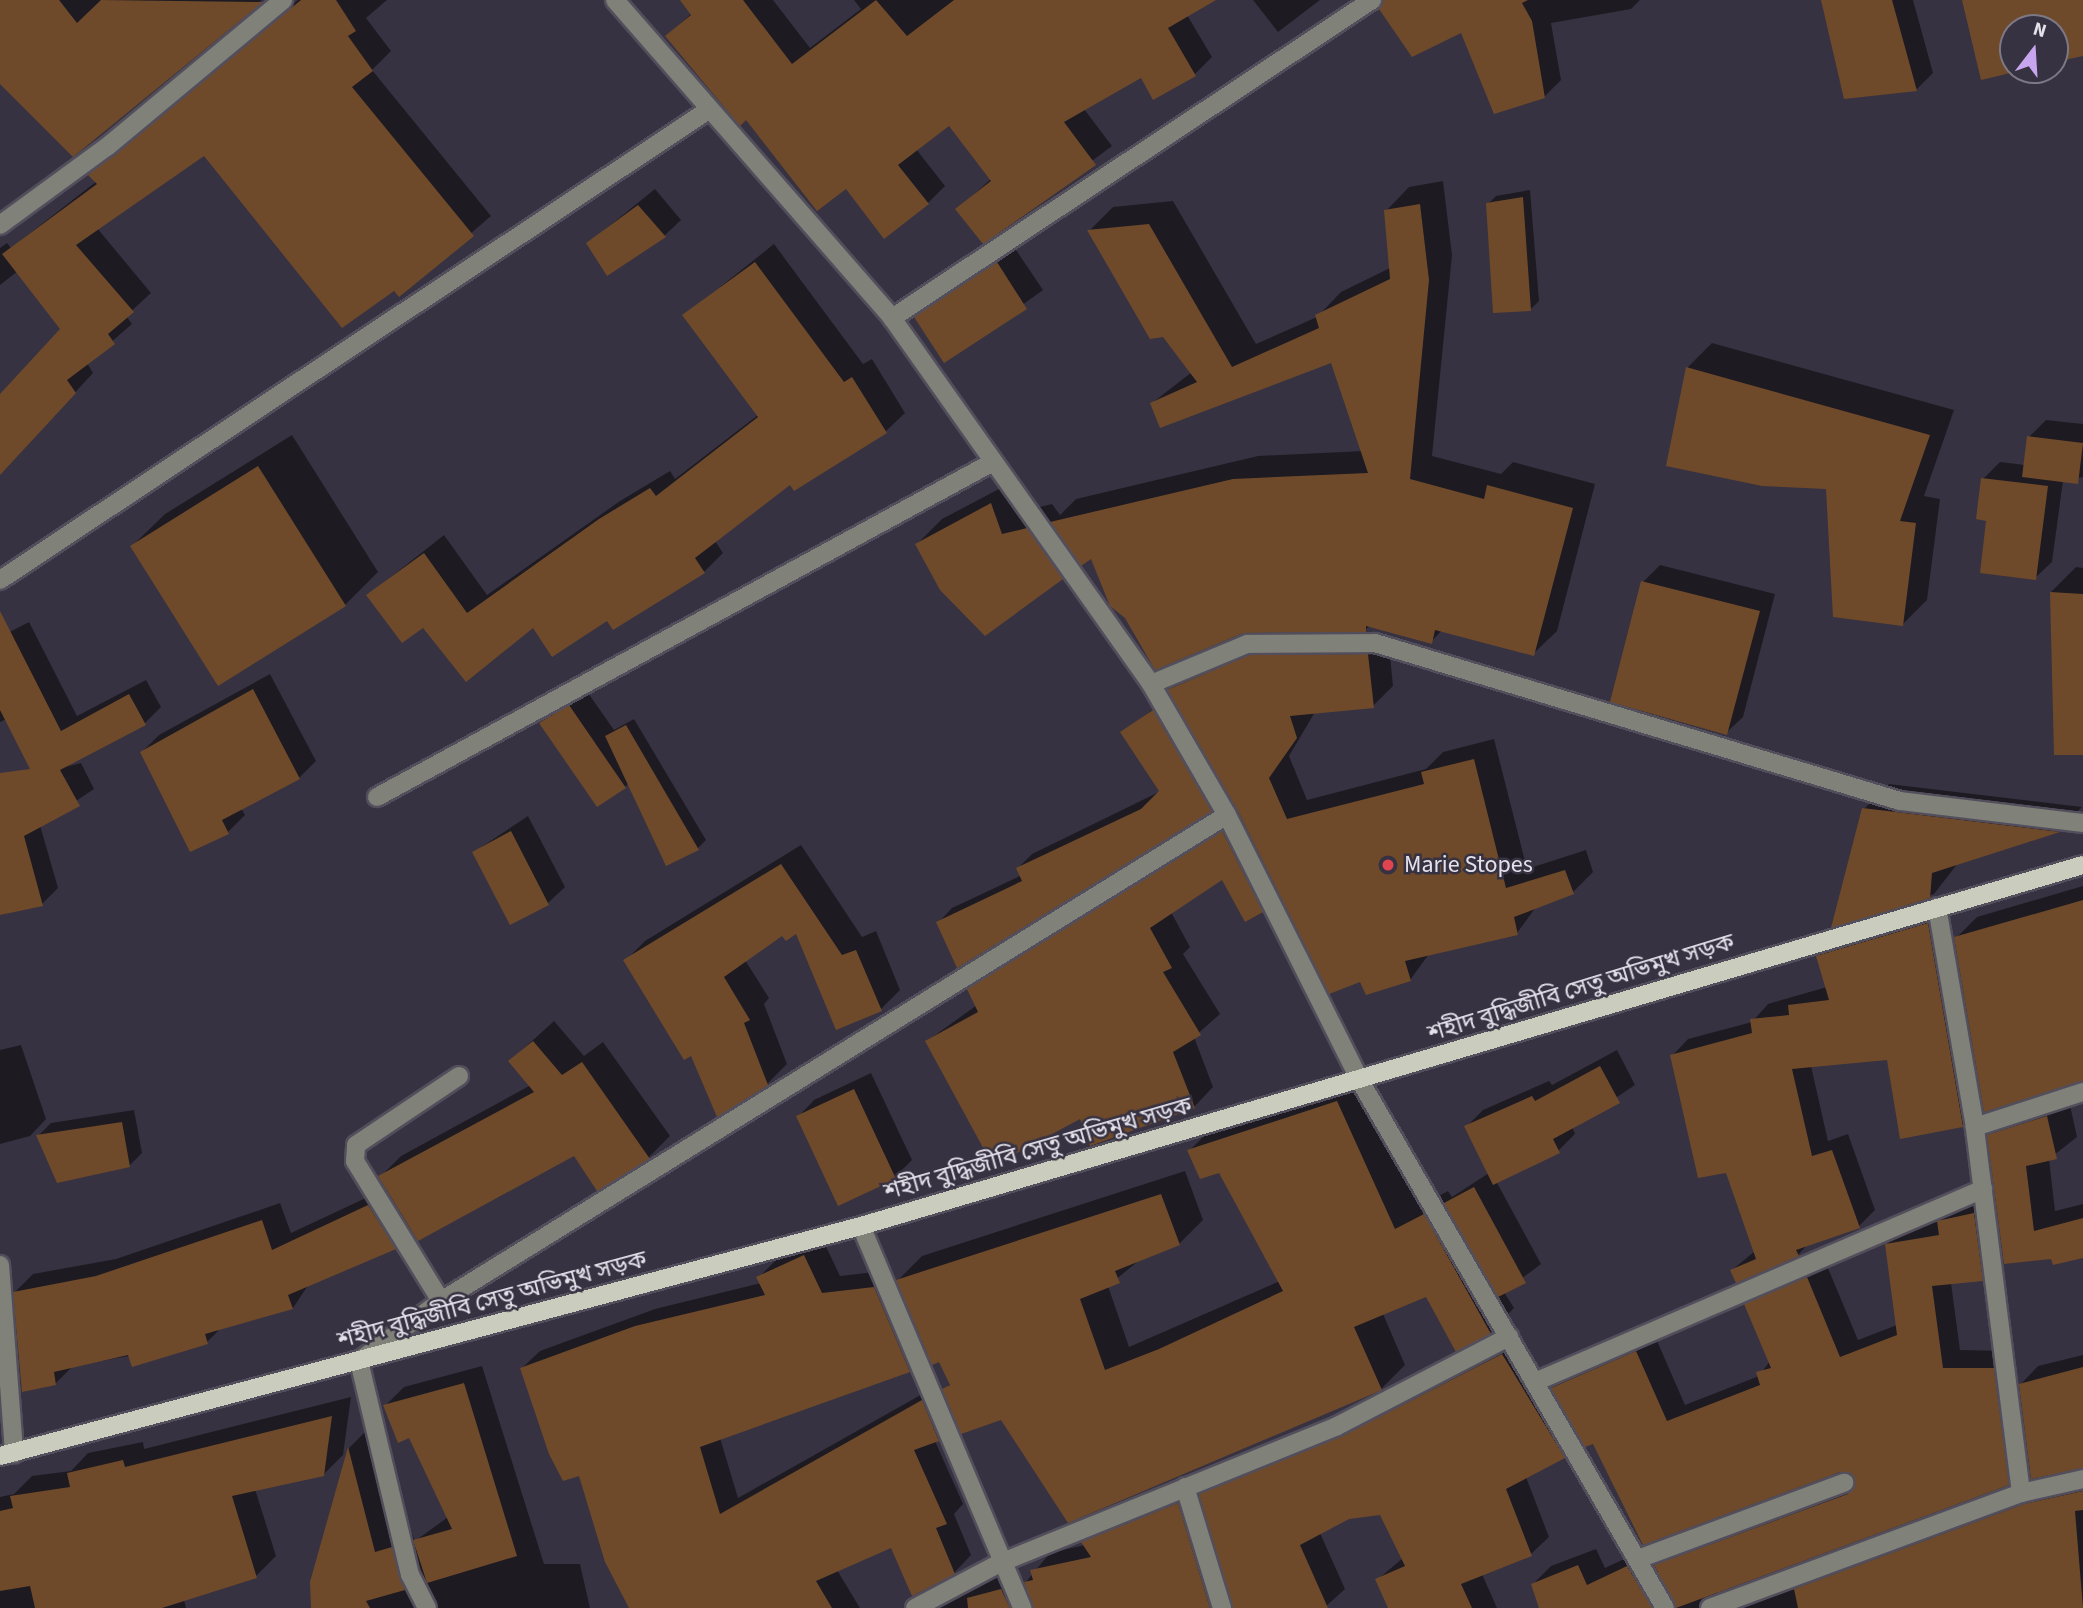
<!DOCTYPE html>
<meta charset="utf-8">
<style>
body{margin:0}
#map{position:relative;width:2083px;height:1608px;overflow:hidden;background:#373241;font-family:"Source Sans 3","Noto Sans Bengali",sans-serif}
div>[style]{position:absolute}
.shadow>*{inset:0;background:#0007}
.building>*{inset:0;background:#6f4a2a}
.roads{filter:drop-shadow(2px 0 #534e5c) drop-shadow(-2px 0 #534e5c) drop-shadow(0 2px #534e5c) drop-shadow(0 -2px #534e5c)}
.minor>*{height:18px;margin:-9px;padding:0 9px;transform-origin:9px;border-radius:9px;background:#808179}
.major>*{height:18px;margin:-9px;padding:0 9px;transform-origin:9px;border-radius:9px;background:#cacdbd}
.dots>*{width:19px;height:19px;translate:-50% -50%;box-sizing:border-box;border:4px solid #373241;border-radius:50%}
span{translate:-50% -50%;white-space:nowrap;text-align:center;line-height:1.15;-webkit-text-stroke:5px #373241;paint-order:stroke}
.poi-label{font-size:24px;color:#e4e1eb}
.left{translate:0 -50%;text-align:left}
.street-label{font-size:24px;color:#e4e1eb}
.north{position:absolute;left:1999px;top:14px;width:70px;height:70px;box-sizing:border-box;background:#373241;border:2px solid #7c7885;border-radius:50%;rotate:17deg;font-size:19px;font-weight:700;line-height:28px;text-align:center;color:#e4e1eb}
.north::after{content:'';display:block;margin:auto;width:24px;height:32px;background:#c7a6ef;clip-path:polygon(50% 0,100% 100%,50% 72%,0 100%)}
</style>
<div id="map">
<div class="shadow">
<i style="clip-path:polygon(0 0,262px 0,73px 155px,0 79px)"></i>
<i style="clip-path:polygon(298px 0,387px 0,366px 18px,391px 51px,372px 70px,491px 216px,399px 295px,204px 154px,97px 228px,151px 293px,126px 316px,132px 324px,87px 363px,93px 373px,32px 439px,0 446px,0 396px,63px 329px,18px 271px,0 285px,0 248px,7px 243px,11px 248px,97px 181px,91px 175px,109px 156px)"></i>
<i style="clip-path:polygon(682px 0,773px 0,810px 48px,861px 9px,854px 0,1213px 0,1187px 15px,1212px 57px,1195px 74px,1142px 76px,1084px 109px,1112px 146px,983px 242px,958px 209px,992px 178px,949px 123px,916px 149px,945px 186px,928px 203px,846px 187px,747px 118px,667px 36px,692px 13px)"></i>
<i style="clip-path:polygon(1253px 0,1320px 0,1278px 32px)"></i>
<i style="clip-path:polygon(1382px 0,1640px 0,1631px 9px,1551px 23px,1561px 80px,1544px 97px,1462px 30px,1381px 8px)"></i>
<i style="clip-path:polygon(1824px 0,1913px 0,1933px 73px,1916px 90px)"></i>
<i style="clip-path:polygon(1443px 181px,1452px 255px,1432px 456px,1501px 474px,1513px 462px,1595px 484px,1557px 631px,1533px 654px,1442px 630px,1431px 642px,1370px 626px,1365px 630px,1092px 556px,1062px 578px,917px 544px,942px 519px,1016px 480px,1027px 510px,1052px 504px,1060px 515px,1076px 499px,1258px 456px,1363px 451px,1332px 361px,1152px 403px,1192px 372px,1089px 231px,1113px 207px,1173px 201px,1256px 344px,1317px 317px,1341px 292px,1390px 268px,1386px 211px,1409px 187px)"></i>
<i style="clip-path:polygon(655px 189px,681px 220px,664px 236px,588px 243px)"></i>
<i style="clip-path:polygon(1530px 190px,1539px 301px,1531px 309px,1488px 204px,1496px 196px)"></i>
<i style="clip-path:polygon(774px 244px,863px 364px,872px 359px,905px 413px,886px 431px,795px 489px,790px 482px,715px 541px,723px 553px,704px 572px,608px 618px,423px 626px,368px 595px,444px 535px,487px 595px,620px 501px,670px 471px,675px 479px,758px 415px,685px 315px)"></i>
<i style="clip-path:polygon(1014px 247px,1043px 290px,945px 361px,916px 317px)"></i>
<i style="clip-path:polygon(1712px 343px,1954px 410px,1924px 496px,1940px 499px,1927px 600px,1902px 625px,1828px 488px,1687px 368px)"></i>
<i style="clip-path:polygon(2046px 420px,2083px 424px,2083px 477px,2063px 481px,2052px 562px,2035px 578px,1988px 519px,1983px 479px,2000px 462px,2025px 465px,2029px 437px)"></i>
<i style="clip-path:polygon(292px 435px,378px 572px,345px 605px,132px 546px,165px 514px)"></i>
<i style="clip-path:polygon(1660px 565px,1775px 594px,1743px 717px,1726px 733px,1643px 582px)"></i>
<i style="clip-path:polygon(2076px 567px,2083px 568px,2083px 725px,2051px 592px)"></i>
<i style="clip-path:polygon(29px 622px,77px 716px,146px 680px,161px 707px,145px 723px,57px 769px,81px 763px,94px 789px,40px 825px,58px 888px,42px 904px,0 915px,0 804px,73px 776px,0 801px,0 794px,37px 780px,7px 719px,0 722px,0 637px)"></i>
<i style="clip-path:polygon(1388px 635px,1393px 686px,1373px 706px,1315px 712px,1289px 756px,1307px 800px,1426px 769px,1443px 752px,1494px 739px,1527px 869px,1586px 850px,1593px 872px,1573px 892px,1536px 907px,1517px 933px,1429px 954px,1410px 980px,1361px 979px,1280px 892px,1262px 911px,1222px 877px,1171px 912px,1190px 947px,1183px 954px,1220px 1014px,1194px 1037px,1213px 1087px,1194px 1107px,1081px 1117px,927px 1041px,977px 1005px,969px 989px,989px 970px,1241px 814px,1170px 690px,1190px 669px,1271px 636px)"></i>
<i style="clip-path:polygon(270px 674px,316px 761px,299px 778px,241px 808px,245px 815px,228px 832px,142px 752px,159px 735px)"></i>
<i style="clip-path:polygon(586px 690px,614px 730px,634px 719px,706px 840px,698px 848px,666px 863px,629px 783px,625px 787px,541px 723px)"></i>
<i style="clip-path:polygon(1168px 698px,1225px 795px,1211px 810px,938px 923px,952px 908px,1022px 875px,1018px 868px,1032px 854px,1161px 791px,1122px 733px)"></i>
<i style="clip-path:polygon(1889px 784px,2082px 807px,2059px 830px,1958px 863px,1934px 894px,1833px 925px,1864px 809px)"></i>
<i style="clip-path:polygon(528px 816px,565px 887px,548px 903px,474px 852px)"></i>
<i style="clip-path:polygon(801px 845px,862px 937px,876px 931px,900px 990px,881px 1009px,797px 932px,783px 934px,745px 960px,769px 998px,764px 1004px,787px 1064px,767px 1084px,692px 1053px,625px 961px,645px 941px)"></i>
<i style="clip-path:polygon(2083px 886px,2083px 1065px,1956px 938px,1977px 917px)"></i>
<i style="clip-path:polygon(1944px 908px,1979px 1109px,1963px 1125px,1888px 1058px,1811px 1066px,1828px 1141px,1848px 1134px,1875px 1210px,1859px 1226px,1809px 1243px,1798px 1255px,1732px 1270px,1755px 1251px,1727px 1172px,1672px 1056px,1688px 1039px,1752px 1022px,1768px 1004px,1827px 987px,1818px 956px,1835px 940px)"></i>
<i style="clip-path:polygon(554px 1021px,584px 1056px,603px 1042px,670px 1136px,649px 1157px,598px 1189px,575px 1154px,413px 1230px,395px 1248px,309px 1284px,293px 1308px,222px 1327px,207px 1342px,73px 1366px,55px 1384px,15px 1292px,33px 1274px,116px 1259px,280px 1203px,291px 1233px,387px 1188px,380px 1177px,401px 1156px,531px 1085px,510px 1061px)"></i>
<i style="clip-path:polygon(21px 1045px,46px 1119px,30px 1136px,0 1144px,0 1050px)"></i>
<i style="clip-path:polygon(evenodd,1617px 1050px,1635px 1085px,1572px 1127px,1575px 1134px,1558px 1151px,1496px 1181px,1541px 1264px,1504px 1292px,1514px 1308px,1490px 1332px,1427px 1295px,1383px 1314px,1405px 1365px,1381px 1389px,957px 1421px,935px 1441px,963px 1504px,954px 1514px,971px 1555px,954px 1573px,892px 1546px,837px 1570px,860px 1608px,631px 1608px,580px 1474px,522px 1368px,540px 1351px,655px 1309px,761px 1283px,759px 1277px,776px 1260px,822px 1238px,840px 1276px,892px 1270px,897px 1281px,922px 1256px,1185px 1171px,1203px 1220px,1179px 1244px,1142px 1258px,1108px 1286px,1129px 1347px,1280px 1281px,1220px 1171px,1190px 1150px,1214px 1126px,1362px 1078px,1420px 1206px,1448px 1191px,1452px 1197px,1489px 1173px,1466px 1127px,1483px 1110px,1549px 1081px,1552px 1085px,1617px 1050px,928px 1352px,940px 1360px,951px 1383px,943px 1391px,940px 1384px,738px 1498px,720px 1438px,909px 1371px,928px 1352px)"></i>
<i style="clip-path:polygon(871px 1073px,912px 1160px,895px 1177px,839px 1204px,798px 1117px,814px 1100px)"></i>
<i style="clip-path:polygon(2068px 1096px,2077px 1137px,2049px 1159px,2055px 1211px,2083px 1204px,2083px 1256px,2005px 1262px,1989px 1136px,2010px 1114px)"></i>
<i style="clip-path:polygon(134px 1110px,142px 1153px,129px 1166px,38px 1136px,51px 1123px)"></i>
<i style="clip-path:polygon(1992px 1196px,2000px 1261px,1982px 1279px,1951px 1283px,1960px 1350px,2011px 1351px,2026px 1466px,2008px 1484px,1717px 1591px,1721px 1600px,2083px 1477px,2083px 1608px,1547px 1608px,1533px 1584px,1551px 1566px,1596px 1549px,1605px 1568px,1645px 1549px,1655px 1566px,1673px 1548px,1857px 1478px,1582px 1438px,1526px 1477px,1549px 1537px,1531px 1554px,1482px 1574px,1497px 1608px,1390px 1608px,1378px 1579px,1403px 1558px,1381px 1513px,1349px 1518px,1320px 1533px,1345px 1589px,1324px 1608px,926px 1608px,983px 1578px,1019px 1572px,1025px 1583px,1050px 1553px,1085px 1545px,1101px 1525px,1196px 1486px,1199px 1497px,1219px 1477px,1362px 1419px,1520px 1337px,1551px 1389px,1570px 1370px,1654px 1334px,1685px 1405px,1759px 1376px,1770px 1361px,1746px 1305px,1764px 1287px,1825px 1261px,1858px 1340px,1897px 1325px,1887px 1244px,1904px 1227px,1940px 1221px,1957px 1204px)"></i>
<i style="clip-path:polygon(2083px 1355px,2083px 1467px,2021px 1384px,2038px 1366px)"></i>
<i style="clip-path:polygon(482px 1366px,544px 1564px,580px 1564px,590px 1608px,312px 1608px,312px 1582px,349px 1448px,367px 1430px,393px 1534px,410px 1529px,415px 1541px,448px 1517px,410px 1436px,385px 1406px,404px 1387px)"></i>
<i style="clip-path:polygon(351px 1397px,343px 1455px,323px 1475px,255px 1489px,276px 1556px,256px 1576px,183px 1596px,186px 1608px,0 1608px,0 1497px,14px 1494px,32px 1476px,71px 1471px,88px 1453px,143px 1442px,144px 1449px)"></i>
</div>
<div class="building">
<i style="clip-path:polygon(0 0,59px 0,77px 23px,101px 0,263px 2px,73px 157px,0 84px)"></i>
<i style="clip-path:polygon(301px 0,336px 0,356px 31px,348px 36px,373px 71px,352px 87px,474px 236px,399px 297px,394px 291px,342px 328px,204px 156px,76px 245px,134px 312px,108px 334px,115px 344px,67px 380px,76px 393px,0 475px,0 394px,60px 329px,2px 254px,97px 184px,88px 175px)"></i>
<i style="clip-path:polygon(680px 0,743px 0,792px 64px,876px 0,907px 36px,954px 0,1216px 0,1168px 28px,1196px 76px,1153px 100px,1141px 78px,1064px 122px,1096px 165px,983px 244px,955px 209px,991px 181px,949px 126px,898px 165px,929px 204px,884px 239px,846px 189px,817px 211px,746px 120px,740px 126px,665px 36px,691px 15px)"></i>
<i style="clip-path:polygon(1383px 0,1528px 0,1522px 3px,1532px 21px,1545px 98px,1494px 114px,1461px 33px,1412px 57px,1379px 9px)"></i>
<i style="clip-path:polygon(1821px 0,1892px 0,1917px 91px,1844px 99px)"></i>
<i style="clip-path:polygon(1962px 0,2083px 0,2083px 56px,2055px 62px,2055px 28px,2013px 28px,2013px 70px,2023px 70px,1981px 80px)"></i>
<i style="clip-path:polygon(1523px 197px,1531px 311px,1493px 313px,1486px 203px)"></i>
<i style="clip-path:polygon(1420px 204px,1429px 280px,1410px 479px,1484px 499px,1487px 485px,1573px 508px,1534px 656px,1435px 630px,1432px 644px,1366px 626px,1366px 632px,1243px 633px,1155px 670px,1125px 618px,1110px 606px,1091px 559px,1081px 566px,1050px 522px,1233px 479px,1368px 473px,1331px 363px,1160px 428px,1150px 403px,1197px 382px,1163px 337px,1150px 339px,1087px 230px,1149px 224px,1232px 367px,1319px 328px,1315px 315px,1390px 279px,1384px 210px)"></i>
<i style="clip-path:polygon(638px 205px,666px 237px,607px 276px,586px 243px)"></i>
<i style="clip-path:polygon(755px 262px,844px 382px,852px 377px,887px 433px,794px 491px,790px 485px,695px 558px,705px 573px,613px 630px,607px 621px,552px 657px,533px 628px,466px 682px,423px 628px,402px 643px,366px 595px,424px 553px,467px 613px,599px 519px,650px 488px,656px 496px,758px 417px,682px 315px)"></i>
<i style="clip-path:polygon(997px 262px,1027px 309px,944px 363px,914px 317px)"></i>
<i style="clip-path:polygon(1686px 367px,1930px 435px,1900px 521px,1916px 523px,1903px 626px,1833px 617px,1826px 489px,1762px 486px,1666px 466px)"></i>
<i style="clip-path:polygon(2027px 436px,2083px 443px,2078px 484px,2022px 477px)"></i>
<i style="clip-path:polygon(258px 466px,346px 606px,218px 686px,130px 546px)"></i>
<i style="clip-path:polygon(1981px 478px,2048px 486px,2036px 580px,1980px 573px,1986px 521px,1976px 519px)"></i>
<i style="clip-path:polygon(991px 503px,1002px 534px,1027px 528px,1063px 579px,985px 636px,940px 590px,915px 544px)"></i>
<i style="clip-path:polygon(1641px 581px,1760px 611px,1727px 735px,1610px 702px)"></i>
<i style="clip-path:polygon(2050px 592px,2083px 594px,2083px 755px,2054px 755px)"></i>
<i style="clip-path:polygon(0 611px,61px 731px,129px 694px,146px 725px,60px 770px,80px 806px,24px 836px,43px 906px,0 915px,0 773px,30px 769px,0 710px)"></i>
<i style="clip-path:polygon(1368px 654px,1374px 708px,1290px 716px,1297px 738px,1269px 778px,1287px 819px,1424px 784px,1421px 772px,1474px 759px,1506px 888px,1565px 870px,1574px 894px,1514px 917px,1518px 935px,1405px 961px,1411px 981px,1366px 995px,1360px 982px,1329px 994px,1237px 809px,1167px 690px,1249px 655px)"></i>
<i style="clip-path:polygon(253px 689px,300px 779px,222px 820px,229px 834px,190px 852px,140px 752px)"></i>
<i style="clip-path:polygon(569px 705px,626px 788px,597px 807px,539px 723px)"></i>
<i style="clip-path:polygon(1153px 710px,1212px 811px,957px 968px,936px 922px,1022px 881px,1016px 868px,1141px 809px,1159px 791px,1120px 732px)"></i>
<i style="clip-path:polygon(626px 725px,699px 850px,666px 866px,605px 736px)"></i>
<i style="clip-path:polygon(1862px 808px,1896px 812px,2060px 832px,1932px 873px,1930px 898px,1831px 928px)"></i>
<i style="clip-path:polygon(511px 831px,549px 905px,510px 925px,472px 852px)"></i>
<i style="clip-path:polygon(1222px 831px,1263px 912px,1245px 922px,1222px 880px,1150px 928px,1172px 968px,1163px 972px,1201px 1035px,1173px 1052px,1195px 1108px,1090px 1146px,1080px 1119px,993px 1166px,925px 1041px,978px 1012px,967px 989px)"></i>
<i style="clip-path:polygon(781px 864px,842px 955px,856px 950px,882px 1011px,836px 1030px,796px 934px,786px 941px,782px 936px,724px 977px,750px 1020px,744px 1023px,768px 1085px,717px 1117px,691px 1056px,684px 1060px,623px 960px)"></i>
<i style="clip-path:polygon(2083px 900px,2083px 1081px,1984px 1112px,1954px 937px)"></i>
<i style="clip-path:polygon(1928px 923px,1963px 1127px,1900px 1139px,1887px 1060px,1792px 1069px,1812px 1156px,1832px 1150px,1860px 1228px,1796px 1250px,1799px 1256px,1736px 1283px,1730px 1270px,1756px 1259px,1726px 1173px,1698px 1178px,1670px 1055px,1752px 1033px,1750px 1019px,1789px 1015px,1788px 1005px,1829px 1000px,1816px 956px)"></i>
<i style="clip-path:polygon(533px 1041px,562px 1075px,582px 1062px,650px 1159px,597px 1191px,574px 1156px,418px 1241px,378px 1176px,534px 1092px,508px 1061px)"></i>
<i style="clip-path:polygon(1600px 1066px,1620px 1103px,1553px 1139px,1560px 1153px,1493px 1185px,1464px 1126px,1532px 1096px,1535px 1101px)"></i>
<i style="clip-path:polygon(854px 1089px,896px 1179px,838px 1206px,796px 1116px)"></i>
<i style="clip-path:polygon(1337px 1101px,1395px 1229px,1424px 1214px,1491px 1334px,1456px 1352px,1426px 1297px,1354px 1327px,1382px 1390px,1068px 1523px,1001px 1420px,961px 1434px,942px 1389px,950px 1385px,939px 1362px,932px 1365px,896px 1280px,1161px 1194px,1180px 1245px,1115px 1271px,1120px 1283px,1080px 1299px,1105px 1370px,1159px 1349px,1283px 1291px,1219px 1173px,1200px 1179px,1187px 1150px)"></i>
<i style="clip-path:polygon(2047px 1116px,2057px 1159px,2026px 1166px,2034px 1231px,2083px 1218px,2083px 1258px,2053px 1265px,2051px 1259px,2004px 1264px,1987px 1135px)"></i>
<i style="clip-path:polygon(122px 1122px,130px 1167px,57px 1183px,36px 1135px)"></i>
<i style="clip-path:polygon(1474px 1187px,1526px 1283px,1498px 1297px,1444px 1203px)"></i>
<i style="clip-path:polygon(368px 1205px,396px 1249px,288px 1295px,293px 1309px,205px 1334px,208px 1344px,132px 1367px,128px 1355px,54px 1372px,56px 1385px,22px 1392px,13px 1292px,96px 1276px,262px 1220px,272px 1250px)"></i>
<i style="clip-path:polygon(1974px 1213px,1983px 1281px,1932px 1286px,1943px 1368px,1994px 1368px,2009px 1485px,1676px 1608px,1654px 1565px,1848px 1494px,1854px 1478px,1840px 1472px,1643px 1545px,1593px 1444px,1585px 1447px,1551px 1388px,1636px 1351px,1667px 1421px,1760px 1385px,1756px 1372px,1771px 1368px,1744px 1304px,1807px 1277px,1840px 1357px,1897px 1335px,1885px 1244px,1939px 1235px,1937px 1221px)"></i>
<i style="clip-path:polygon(804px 1255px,822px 1293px,874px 1287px,910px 1372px,700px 1447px,720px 1514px,922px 1400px,939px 1441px,914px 1450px,947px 1524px,936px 1528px,955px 1574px,912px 1596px,891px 1548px,816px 1581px,832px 1608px,629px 1608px,605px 1562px,579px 1476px,563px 1481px,549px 1454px,520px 1368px,635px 1326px,765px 1295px,756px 1277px)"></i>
<i style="clip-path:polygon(1502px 1354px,1565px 1458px,1506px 1489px,1532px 1556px,1461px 1584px,1472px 1608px,1388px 1608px,1375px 1579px,1405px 1566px,1380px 1515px,1349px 1519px,1300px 1545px,1328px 1608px,1233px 1608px,1199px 1494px,1342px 1436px)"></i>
<i style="clip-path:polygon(2083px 1367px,2083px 1468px,2031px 1479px,2019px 1384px)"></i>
<i style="clip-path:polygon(464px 1383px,517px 1556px,427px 1583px,413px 1540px,452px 1529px,409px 1438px,398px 1443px,383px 1405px)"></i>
<i style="clip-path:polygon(332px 1416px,324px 1476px,232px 1496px,257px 1578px,162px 1608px,35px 1608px,30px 1586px,0 1591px,0 1511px,13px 1508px,10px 1496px,70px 1487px,67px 1473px,123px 1460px,125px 1467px)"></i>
<i style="clip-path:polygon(348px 1447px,375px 1552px,392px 1547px,405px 1590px,366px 1601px,370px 1608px,311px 1608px,310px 1582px)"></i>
<i style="clip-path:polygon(2083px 1491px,2083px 1510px,2075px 1511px,2083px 1608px,1798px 1608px,1794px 1589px,2024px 1504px)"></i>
<i style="clip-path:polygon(1178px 1503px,1210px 1608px,1033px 1608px,1024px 1582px,1033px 1580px,1030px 1570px,1091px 1557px,1081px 1542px)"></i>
<i style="clip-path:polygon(1578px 1565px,1587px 1585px,1627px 1566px,1652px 1608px,1539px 1608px,1531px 1584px)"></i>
<i style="clip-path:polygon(1001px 1589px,1010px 1608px,968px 1608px,967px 1598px)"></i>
</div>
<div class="roads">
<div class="minor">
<i style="left:615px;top:0;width:422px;rotate:48.9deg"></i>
<i style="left:892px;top:318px;width:448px;rotate:54.7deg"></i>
<i style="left:1151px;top:684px;width:151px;rotate:59.9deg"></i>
<i style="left:1227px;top:815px;width:295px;rotate:63.4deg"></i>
<i style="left:1359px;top:1079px;width:611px;rotate:59.95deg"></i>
<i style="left:0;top:225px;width:134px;rotate:-36.2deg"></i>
<i style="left:108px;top:146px;width:228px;rotate:-39.8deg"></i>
<i style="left:892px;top:318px;width:576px;rotate:-33.52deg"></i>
<i style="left:0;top:580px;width:848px;rotate:-33.56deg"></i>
<i style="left:1151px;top:684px;width:104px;rotate:-22.6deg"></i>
<i style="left:1247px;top:644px;width:128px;rotate:-0.4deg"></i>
<i style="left:1375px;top:643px;width:548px;rotate:16.75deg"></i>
<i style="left:1900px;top:801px;width:184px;rotate:6.9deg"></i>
<i style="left:377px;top:797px;width:701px;rotate:-28.54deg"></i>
<i style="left:1975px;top:1127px;width:114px;rotate:-18deg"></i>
<i style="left:861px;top:1226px;width:415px;rotate:67.1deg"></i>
<i style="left:0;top:1265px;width:189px;rotate:85.7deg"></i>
<i style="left:441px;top:1301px;width:164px;rotate:-121.6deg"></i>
<i style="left:355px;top:1161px;width:16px;rotate:-86deg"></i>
<i style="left:356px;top:1145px;width:124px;rotate:-33.8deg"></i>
<i style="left:1535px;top:1382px;width:488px;rotate:-23.3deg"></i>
<i style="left:1185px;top:1487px;width:127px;rotate:73deg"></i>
<i style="left:2021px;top:1493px;width:64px;rotate:-12.7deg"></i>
<i style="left:1638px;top:1559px;width:220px;rotate:-20.3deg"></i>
<i style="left:427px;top:1608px;width:37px;rotate:-117deg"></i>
<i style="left:410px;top:1575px;width:220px;rotate:-103.4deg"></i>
<i style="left:359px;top:1361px;width:102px;rotate:-36.2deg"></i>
<i style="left:441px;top:1301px;width:924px;rotate:-31.73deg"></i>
<i style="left:915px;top:1608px;width:96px;rotate:-27.9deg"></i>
<i style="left:1000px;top:1563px;width:364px;rotate:-22.1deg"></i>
<i style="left:1337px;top:1426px;width:194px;rotate:-27.4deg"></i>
<i style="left:1710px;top:1608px;width:332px;rotate:-20.3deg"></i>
<i style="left:2021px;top:1493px;width:369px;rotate:-97.2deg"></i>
<i style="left:1975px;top:1127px;width:223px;rotate:-99.8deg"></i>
</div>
<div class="major">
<i style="left:0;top:1456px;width:891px;rotate:-14.96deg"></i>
<i style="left:861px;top:1226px;width:1274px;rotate:-16.46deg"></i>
</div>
</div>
<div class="dots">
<i style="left:1388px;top:865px;background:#e0444e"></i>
</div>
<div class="poi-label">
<span class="left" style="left:1404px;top:865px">Marie Stopes</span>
</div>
<div class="street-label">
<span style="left:1581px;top:988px;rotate:-17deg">শহীদ বুদ্ধিজীবি সেতু অভিমুখ সড়ক</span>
<span style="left:1038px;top:1149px;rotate:-16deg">শহীদ বুদ্ধিজীবি সেতু অভিমুখ সড়ক</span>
<span style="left:492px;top:1300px;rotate:-15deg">শহীদ বুদ্ধিজীবি সেতু অভিমুখ সড়ক</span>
</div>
<div class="north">N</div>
</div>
